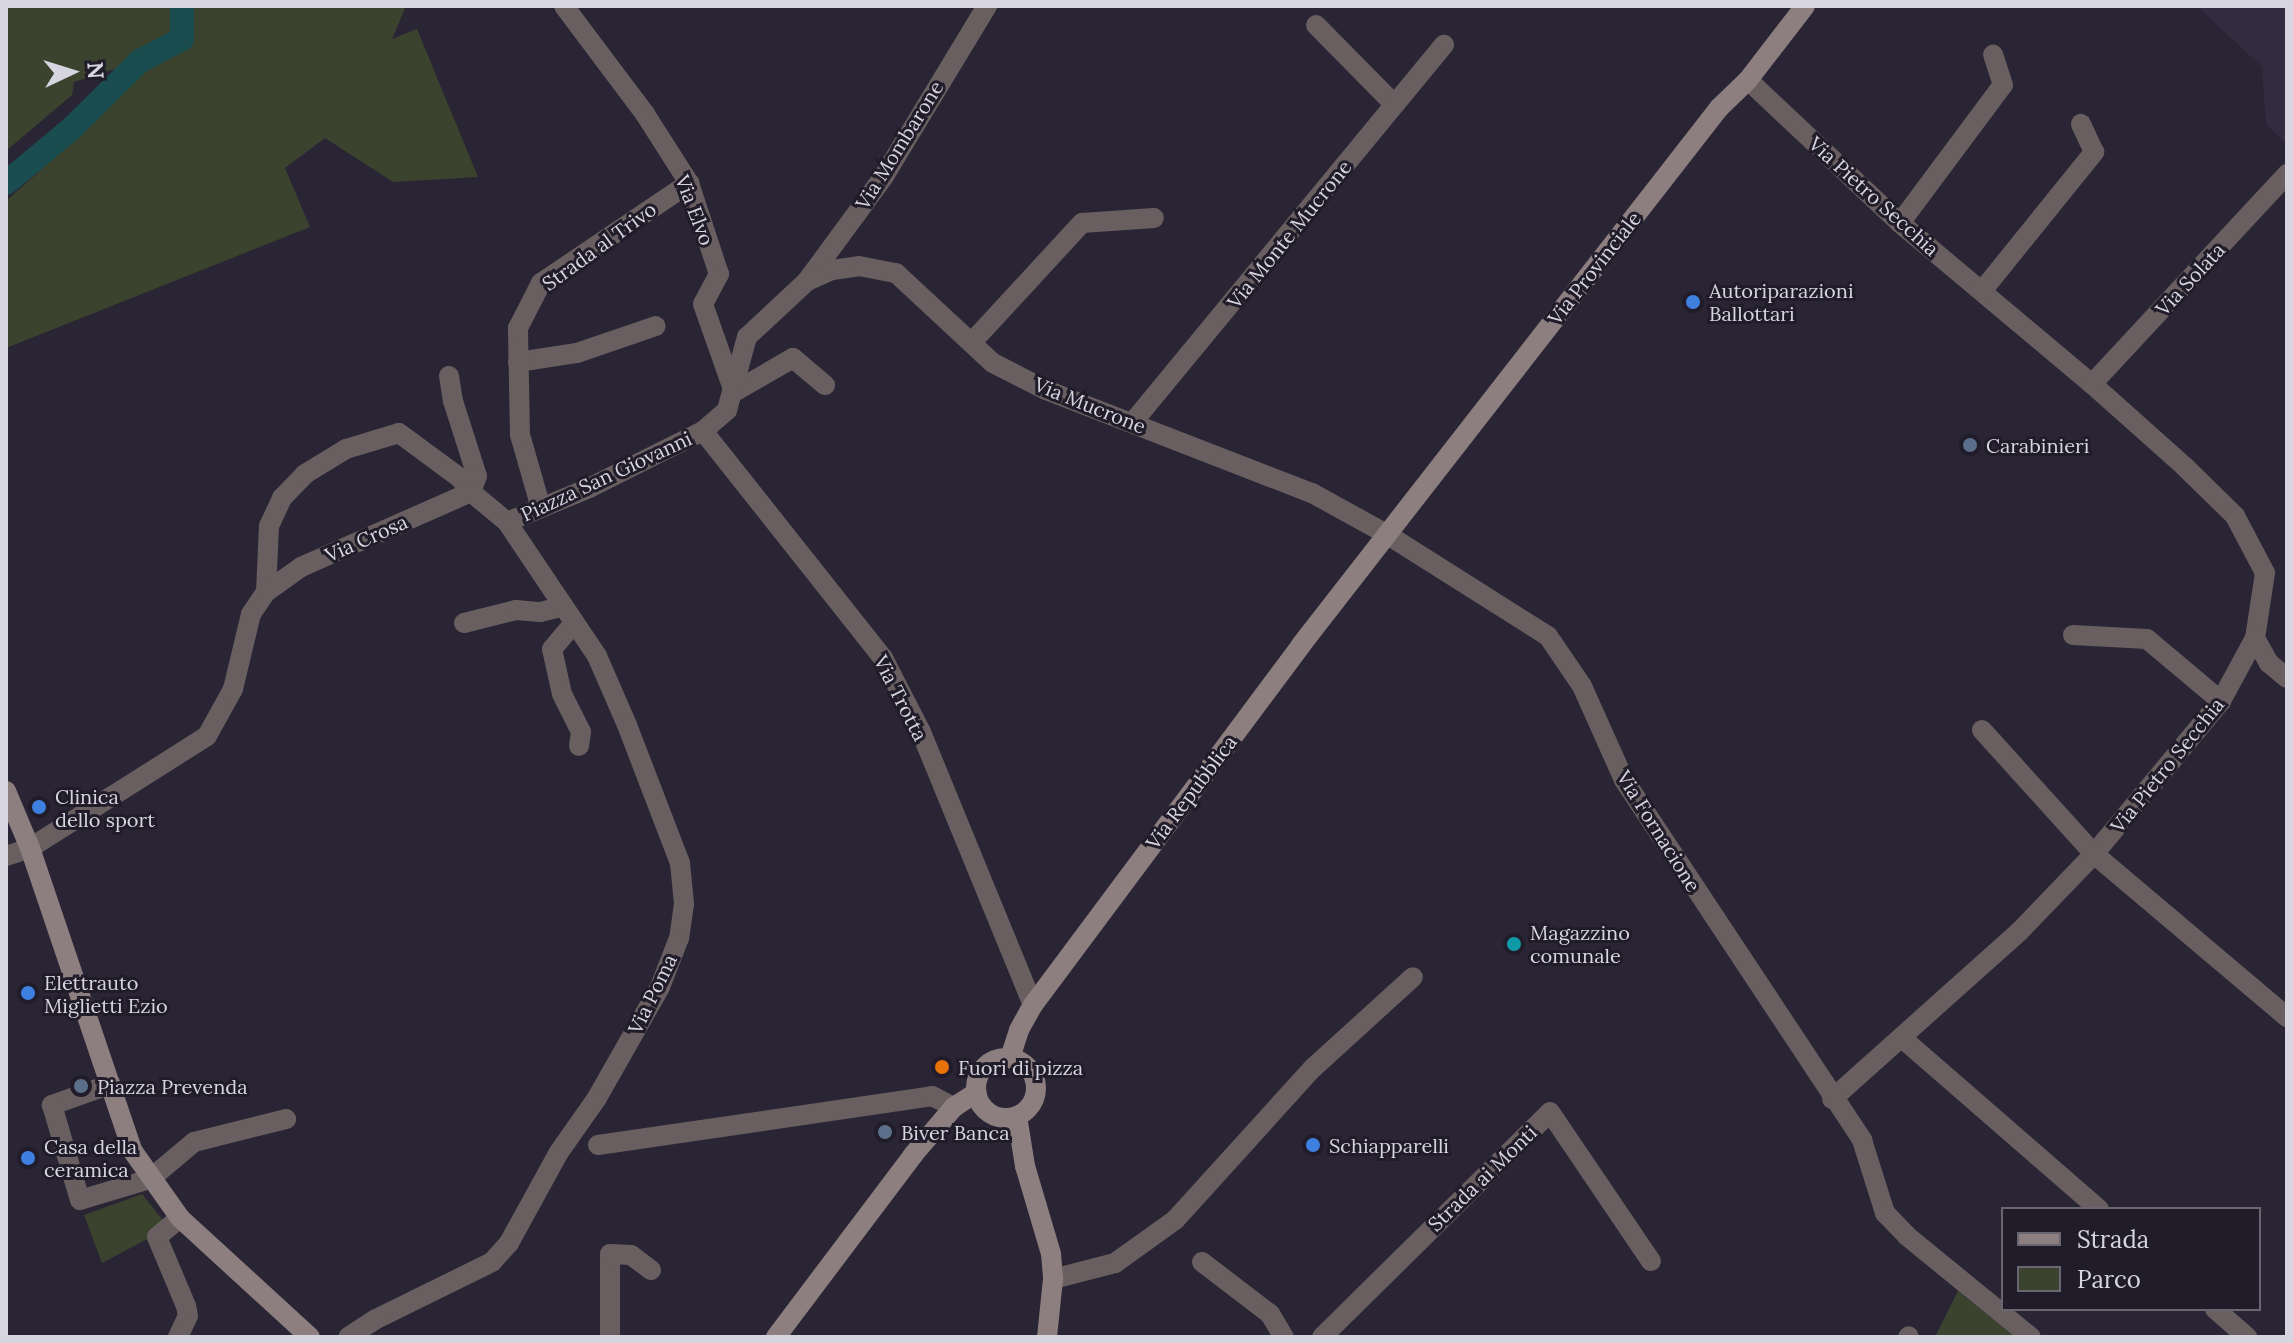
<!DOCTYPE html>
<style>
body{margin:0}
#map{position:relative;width:2293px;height:1343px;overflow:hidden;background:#2a2534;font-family:Lora,serif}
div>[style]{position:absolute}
.built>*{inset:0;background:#332c41}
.green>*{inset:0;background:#3b432e}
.canal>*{height:24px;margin:-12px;padding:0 12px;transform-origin:12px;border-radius:12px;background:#194d4f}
.street>*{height:20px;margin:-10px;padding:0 10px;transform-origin:10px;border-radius:10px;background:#695f60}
.secondary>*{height:20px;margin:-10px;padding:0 10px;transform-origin:10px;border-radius:10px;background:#8d7e7f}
.secondary>.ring{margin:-10px;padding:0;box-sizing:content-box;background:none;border:20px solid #8d7e7f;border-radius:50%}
.dots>*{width:22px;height:22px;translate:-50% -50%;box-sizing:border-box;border:4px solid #201c2a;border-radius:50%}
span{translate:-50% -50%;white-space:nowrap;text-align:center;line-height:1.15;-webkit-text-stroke:6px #201c2a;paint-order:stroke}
.street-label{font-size:20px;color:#d7d5df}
.poi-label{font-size:20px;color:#d7d5df}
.left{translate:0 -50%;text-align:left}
.frame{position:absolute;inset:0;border:8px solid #d7d5df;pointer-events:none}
.legend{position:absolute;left:2001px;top:1207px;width:260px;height:104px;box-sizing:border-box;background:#201c2a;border:2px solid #696672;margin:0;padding:10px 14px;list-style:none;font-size:24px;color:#d7d5df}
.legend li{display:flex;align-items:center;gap:16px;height:40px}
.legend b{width:40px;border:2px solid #696672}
.north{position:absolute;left:32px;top:32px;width:80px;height:80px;-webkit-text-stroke:6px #201c2a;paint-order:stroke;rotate:86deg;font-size:22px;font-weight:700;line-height:32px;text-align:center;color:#d7d5df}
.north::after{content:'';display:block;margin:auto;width:28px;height:36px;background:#d7d5df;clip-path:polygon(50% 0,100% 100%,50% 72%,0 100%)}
</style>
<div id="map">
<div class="built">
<i style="clip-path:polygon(2197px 6px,2287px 6px,2287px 144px,2266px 124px,2262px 67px)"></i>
</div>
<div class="green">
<i style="clip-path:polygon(6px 6px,175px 6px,178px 32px,140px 61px,74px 82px,72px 95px,6px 151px)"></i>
<i style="clip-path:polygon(184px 6px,406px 6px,392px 39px,417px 29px,478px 177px,393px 182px,325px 138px,285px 168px,310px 227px,6px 348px,6px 201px,81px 134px,148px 66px,186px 42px)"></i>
<i style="clip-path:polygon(142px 1194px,166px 1224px,151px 1237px,102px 1263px,84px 1215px)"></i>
<i style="clip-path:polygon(1958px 1291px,2015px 1337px,1935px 1337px)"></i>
</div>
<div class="canal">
<i style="left:6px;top:183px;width:86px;rotate:-39.8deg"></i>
<i style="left:72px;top:128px;width:95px;rotate:-44.6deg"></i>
<i style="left:140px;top:61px;width:47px;rotate:-27.6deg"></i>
<i style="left:182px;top:39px;width:33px;rotate:-90deg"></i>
</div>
<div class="street">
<i style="left:564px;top:6px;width:135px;rotate:53.1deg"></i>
<i style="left:645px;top:114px;width:82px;rotate:57.5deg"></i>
<i style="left:689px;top:183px;width:96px;rotate:71.8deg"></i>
<i style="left:719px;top:274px;width:34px;rotate:118deg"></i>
<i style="left:703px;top:304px;width:93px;rotate:70.6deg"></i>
<i style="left:1316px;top:25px;width:112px;rotate:45.4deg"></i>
<i style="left:1748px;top:80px;width:209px;rotate:43.3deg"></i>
<i style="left:1900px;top:223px;width:251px;rotate:40deg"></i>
<i style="left:2092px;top:384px;width:125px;rotate:41.7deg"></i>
<i style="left:2185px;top:467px;width:70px;rotate:44.4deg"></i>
<i style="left:2235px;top:516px;width:64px;rotate:62.2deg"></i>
<i style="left:2265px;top:573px;width:66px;rotate:98.7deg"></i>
<i style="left:2255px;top:638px;width:72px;rotate:118.4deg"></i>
<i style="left:2221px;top:701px;width:199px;rotate:129.7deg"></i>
<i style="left:2094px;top:854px;width:107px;rotate:133.9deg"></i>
<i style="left:2020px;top:931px;width:252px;rotate:138.2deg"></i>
<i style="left:1900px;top:223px;width:172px;rotate:-53.3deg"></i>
<i style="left:2003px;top:85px;width:32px;rotate:-108deg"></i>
<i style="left:807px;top:281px;width:130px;rotate:-53.7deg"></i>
<i style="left:884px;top:176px;width:199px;rotate:-58.8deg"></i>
<i style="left:1982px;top:291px;width:179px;rotate:-51.1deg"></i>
<i style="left:2094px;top:152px;width:31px;rotate:-115deg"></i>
<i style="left:973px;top:341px;width:161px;rotate:-47.3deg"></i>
<i style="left:1082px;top:223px;width:72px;rotate:-4deg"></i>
<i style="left:518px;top:362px;width:60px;rotate:-8.7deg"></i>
<i style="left:577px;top:353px;width:83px;rotate:-18.9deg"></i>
<i style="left:449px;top:376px;width:25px;rotate:81deg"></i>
<i style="left:453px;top:401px;width:79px;rotate:72.3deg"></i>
<i style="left:477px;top:476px;width:17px;rotate:111deg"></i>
<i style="left:2092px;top:384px;width:287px;rotate:-47.1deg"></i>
<i style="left:734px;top:392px;width:68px;rotate:-30deg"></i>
<i style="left:793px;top:358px;width:42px;rotate:40.2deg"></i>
<i style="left:1133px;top:422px;width:489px;rotate:-50.5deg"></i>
<i style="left:703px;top:431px;width:290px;rotate:51.6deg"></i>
<i style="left:883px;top:658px;width:83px;rotate:62.8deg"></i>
<i style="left:921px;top:732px;width:295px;rotate:67.7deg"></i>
<i style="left:541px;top:508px;width:76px;rotate:-106deg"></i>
<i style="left:520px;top:435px;width:107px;rotate:-91.1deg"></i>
<i style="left:518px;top:328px;width:51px;rotate:-62.9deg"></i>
<i style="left:541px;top:283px;width:179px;rotate:-34deg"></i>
<i style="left:507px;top:522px;width:89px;rotate:-22.5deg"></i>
<i style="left:589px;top:488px;width:127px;rotate:-26.6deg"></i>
<i style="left:703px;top:431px;width:32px;rotate:-41deg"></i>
<i style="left:727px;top:410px;width:76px;rotate:-74.7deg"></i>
<i style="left:747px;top:337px;width:82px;rotate:-43deg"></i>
<i style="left:807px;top:281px;width:27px;rotate:-24deg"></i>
<i style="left:832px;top:270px;width:27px;rotate:-8deg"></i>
<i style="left:859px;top:266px;width:38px;rotate:11deg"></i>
<i style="left:896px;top:273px;width:132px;rotate:42.9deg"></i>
<i style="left:993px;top:363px;width:59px;rotate:27deg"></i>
<i style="left:1046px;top:390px;width:285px;rotate:21.2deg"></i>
<i style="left:1312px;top:493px;width:87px;rotate:28.9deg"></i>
<i style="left:1388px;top:535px;width:189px;rotate:32.3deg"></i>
<i style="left:1548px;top:636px;width:60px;rotate:55.8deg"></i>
<i style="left:1582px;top:686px;width:103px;rotate:65.9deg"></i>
<i style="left:1624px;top:780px;width:432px;rotate:56.5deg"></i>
<i style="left:1862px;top:1140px;width:77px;rotate:72.5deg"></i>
<i style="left:1885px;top:1213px;width:32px;rotate:46deg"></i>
<i style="left:1907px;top:1236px;width:160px;rotate:39.2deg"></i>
<i style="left:266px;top:592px;width:66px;rotate:-87.4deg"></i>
<i style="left:269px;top:526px;width:31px;rotate:-65deg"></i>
<i style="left:282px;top:498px;width:33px;rotate:-46deg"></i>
<i style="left:305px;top:474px;width:48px;rotate:-31.4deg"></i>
<i style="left:346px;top:449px;width:55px;rotate:-16.8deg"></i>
<i style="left:399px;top:433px;width:76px;rotate:36.4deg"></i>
<i style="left:460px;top:478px;width:18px;rotate:52deg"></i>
<i style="left:464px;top:623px;width:54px;rotate:-14deg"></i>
<i style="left:516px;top:610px;width:24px;rotate:5deg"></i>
<i style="left:540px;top:612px;width:22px;rotate:-13deg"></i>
<i style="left:574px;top:623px;width:34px;rotate:130deg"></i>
<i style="left:552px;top:649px;width:46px;rotate:77.5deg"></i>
<i style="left:562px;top:694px;width:42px;rotate:63.4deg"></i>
<i style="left:581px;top:732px;width:14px;rotate:98deg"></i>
<i style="left:2073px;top:635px;width:74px;rotate:3.1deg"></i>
<i style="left:2147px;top:639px;width:97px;rotate:40deg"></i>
<i style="left:2255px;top:638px;width:29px;rotate:61deg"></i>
<i style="left:2269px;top:663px;width:23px;rotate:40deg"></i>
<i style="left:1982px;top:730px;width:167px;rotate:47.9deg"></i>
<i style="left:2094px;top:854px;width:253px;rotate:40.2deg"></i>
<i style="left:6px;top:856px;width:25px;rotate:-18deg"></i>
<i style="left:30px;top:848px;width:209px;rotate:-32.3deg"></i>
<i style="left:207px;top:736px;width:54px;rotate:-61deg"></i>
<i style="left:233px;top:689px;width:77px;rotate:-76.5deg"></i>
<i style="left:251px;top:614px;width:27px;rotate:-56deg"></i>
<i style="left:266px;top:592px;width:43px;rotate:-35.5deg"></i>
<i style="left:301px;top:567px;width:186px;rotate:-23.8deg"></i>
<i style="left:471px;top:492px;width:47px;rotate:39.8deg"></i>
<i style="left:507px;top:522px;width:161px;rotate:56.1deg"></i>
<i style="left:597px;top:656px;width:75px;rotate:66.5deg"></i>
<i style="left:627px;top:725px;width:148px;rotate:69deg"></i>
<i style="left:680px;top:863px;width:41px;rotate:84.4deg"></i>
<i style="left:684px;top:904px;width:34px;rotate:98deg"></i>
<i style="left:679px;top:938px;width:53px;rotate:111.2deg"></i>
<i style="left:660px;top:987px;width:128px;rotate:119.6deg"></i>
<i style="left:597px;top:1098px;width:66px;rotate:125.1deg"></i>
<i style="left:559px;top:1152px;width:104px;rotate:118.8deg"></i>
<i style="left:509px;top:1243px;width:25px;rotate:132deg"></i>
<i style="left:492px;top:1262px;width:129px;rotate:153.8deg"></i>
<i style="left:376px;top:1319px;width:33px;rotate:147deg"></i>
<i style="left:1902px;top:1038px;width:261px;rotate:41deg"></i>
<i style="left:111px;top:1084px;width:63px;rotate:160.4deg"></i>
<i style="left:52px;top:1105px;width:99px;rotate:73.6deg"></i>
<i style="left:80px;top:1200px;width:73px;rotate:-16.7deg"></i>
<i style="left:150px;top:1179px;width:57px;rotate:-40.1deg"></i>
<i style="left:194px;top:1142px;width:95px;rotate:-14deg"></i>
<i style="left:598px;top:1145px;width:338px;rotate:-8.3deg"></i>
<i style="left:932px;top:1096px;width:25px;rotate:27deg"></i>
<i style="left:1202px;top:1262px;width:86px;rotate:37.4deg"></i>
<i style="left:1270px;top:1314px;width:27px;rotate:59deg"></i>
<i style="left:1053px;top:1279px;width:64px;rotate:-14.5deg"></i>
<i style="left:1115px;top:1263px;width:74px;rotate:-35.6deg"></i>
<i style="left:1175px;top:1220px;width:205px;rotate:-47.8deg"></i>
<i style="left:1313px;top:1068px;width:135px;rotate:-42.3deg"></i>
<i style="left:2215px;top:1309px;width:43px;rotate:41.2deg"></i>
<i style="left:178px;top:1337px;width:23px;rotate:-65deg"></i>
<i style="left:188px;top:1316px;width:10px;rotate:-101deg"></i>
<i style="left:186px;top:1306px;width:75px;rotate:-112.8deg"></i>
<i style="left:157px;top:1237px;width:30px;rotate:-40deg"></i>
<i style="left:610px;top:1337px;width:83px;rotate:-90deg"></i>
<i style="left:610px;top:1254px;width:21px;rotate:3deg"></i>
<i style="left:631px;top:1255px;width:25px;rotate:37deg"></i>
<i style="left:1322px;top:1337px;width:320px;rotate:-44.6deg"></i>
<i style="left:1550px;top:1112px;width:180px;rotate:55.9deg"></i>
<i style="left:1908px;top:1337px;width:1px;rotate:-45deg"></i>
</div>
<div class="secondary">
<i style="left:6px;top:791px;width:62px;rotate:67.2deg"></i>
<i style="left:30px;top:848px;width:319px;rotate:71.3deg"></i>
<i style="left:132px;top:1150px;width:83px;rotate:54.8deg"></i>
<i style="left:180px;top:1218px;width:176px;rotate:42.5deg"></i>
<i style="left:1010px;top:1058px;width:29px;rotate:-72deg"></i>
<i style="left:1019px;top:1030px;width:29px;rotate:-61deg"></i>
<i style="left:1033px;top:1005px;width:449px;rotate:-53.3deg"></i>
<i style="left:1301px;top:645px;width:681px;rotate:-52.1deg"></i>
<i style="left:1719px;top:108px;width:40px;rotate:-44deg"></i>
<i style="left:1748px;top:80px;width:93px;rotate:-52.4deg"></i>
<i class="ring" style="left:976px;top:1058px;width:40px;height:40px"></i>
<i style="left:1017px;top:1116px;width:51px;rotate:80.9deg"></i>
<i style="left:1025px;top:1166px;width:92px;rotate:73.5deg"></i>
<i style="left:1051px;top:1254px;width:25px;rotate:85deg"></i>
<i style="left:1053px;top:1279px;width:58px;rotate:95.9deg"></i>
<i style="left:776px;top:1337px;width:228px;rotate:-53deg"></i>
<i style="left:913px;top:1155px;width:63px;rotate:-49.5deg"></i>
<i style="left:954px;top:1107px;width:27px;rotate:-33deg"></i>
</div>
<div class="dots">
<i style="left:1693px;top:302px;background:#3f7fe0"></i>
<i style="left:1970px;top:445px;background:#5c6f8a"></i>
<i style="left:39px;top:807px;background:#3f7fe0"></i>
<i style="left:1514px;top:944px;background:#0f9aa8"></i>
<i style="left:28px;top:993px;background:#3f7fe0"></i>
<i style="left:942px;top:1067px;background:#e8710a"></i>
<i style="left:81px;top:1086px;background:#5c6f8a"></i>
<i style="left:885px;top:1132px;background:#5c6f8a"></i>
<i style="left:1313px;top:1145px;background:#3f7fe0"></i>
<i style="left:28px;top:1158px;background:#3f7fe0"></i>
</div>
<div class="street-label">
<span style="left:899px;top:145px;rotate:-58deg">Via Mombarone</span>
<span style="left:1874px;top:196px;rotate:42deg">Via Pietro Secchia</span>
<span style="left:695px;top:210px;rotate:69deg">Via Elvo</span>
<span style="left:1289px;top:234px;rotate:-51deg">Via Monte Mucrone</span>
<span style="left:599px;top:246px;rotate:-36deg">Strada al Trivo</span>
<span style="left:1594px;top:268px;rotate:-52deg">Via Provinciale</span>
<span style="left:2190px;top:279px;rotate:-47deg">Via Solata</span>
<span style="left:1090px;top:405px;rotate:22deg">Via Mucrone</span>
<span style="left:606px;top:476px;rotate:-25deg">Piazza San Giovanni</span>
<span style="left:366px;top:538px;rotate:-24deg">Via Crosa</span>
<span style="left:901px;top:698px;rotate:63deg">Via Trotta</span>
<span style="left:2167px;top:765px;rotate:-51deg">Via Pietro Secchia</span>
<span style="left:1191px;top:792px;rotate:-53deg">Via Repubblica</span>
<span style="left:1659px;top:831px;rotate:58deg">Via Fornacione</span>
<span style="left:652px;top:994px;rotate:-64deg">Via Poma</span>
<span style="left:1482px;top:1178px;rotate:-44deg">Strada ai Monti</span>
</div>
<div class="poi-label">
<span class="left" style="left:1709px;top:302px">Autoriparazioni<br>Ballottari</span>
<span class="left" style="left:1986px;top:445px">Carabinieri</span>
<span class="left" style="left:55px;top:808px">Clinica<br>dello sport</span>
<span class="left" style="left:1530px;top:944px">Magazzino<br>comunale</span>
<span class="left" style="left:44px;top:994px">Elettrauto<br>Miglietti Ezio</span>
<span class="left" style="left:958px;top:1067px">Fuori di pizza</span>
<span class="left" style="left:97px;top:1086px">Piazza Prevenda</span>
<span class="left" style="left:901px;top:1132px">Biver Banca</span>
<span class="left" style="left:1329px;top:1145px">Schiapparelli</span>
<span class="left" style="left:44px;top:1158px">Casa della<br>ceramica</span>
</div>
<div class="frame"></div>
<ul class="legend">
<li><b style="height:10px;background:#8d7e7f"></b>Strada</li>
<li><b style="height:22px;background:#3b432e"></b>Parco</li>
</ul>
<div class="north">N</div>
</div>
